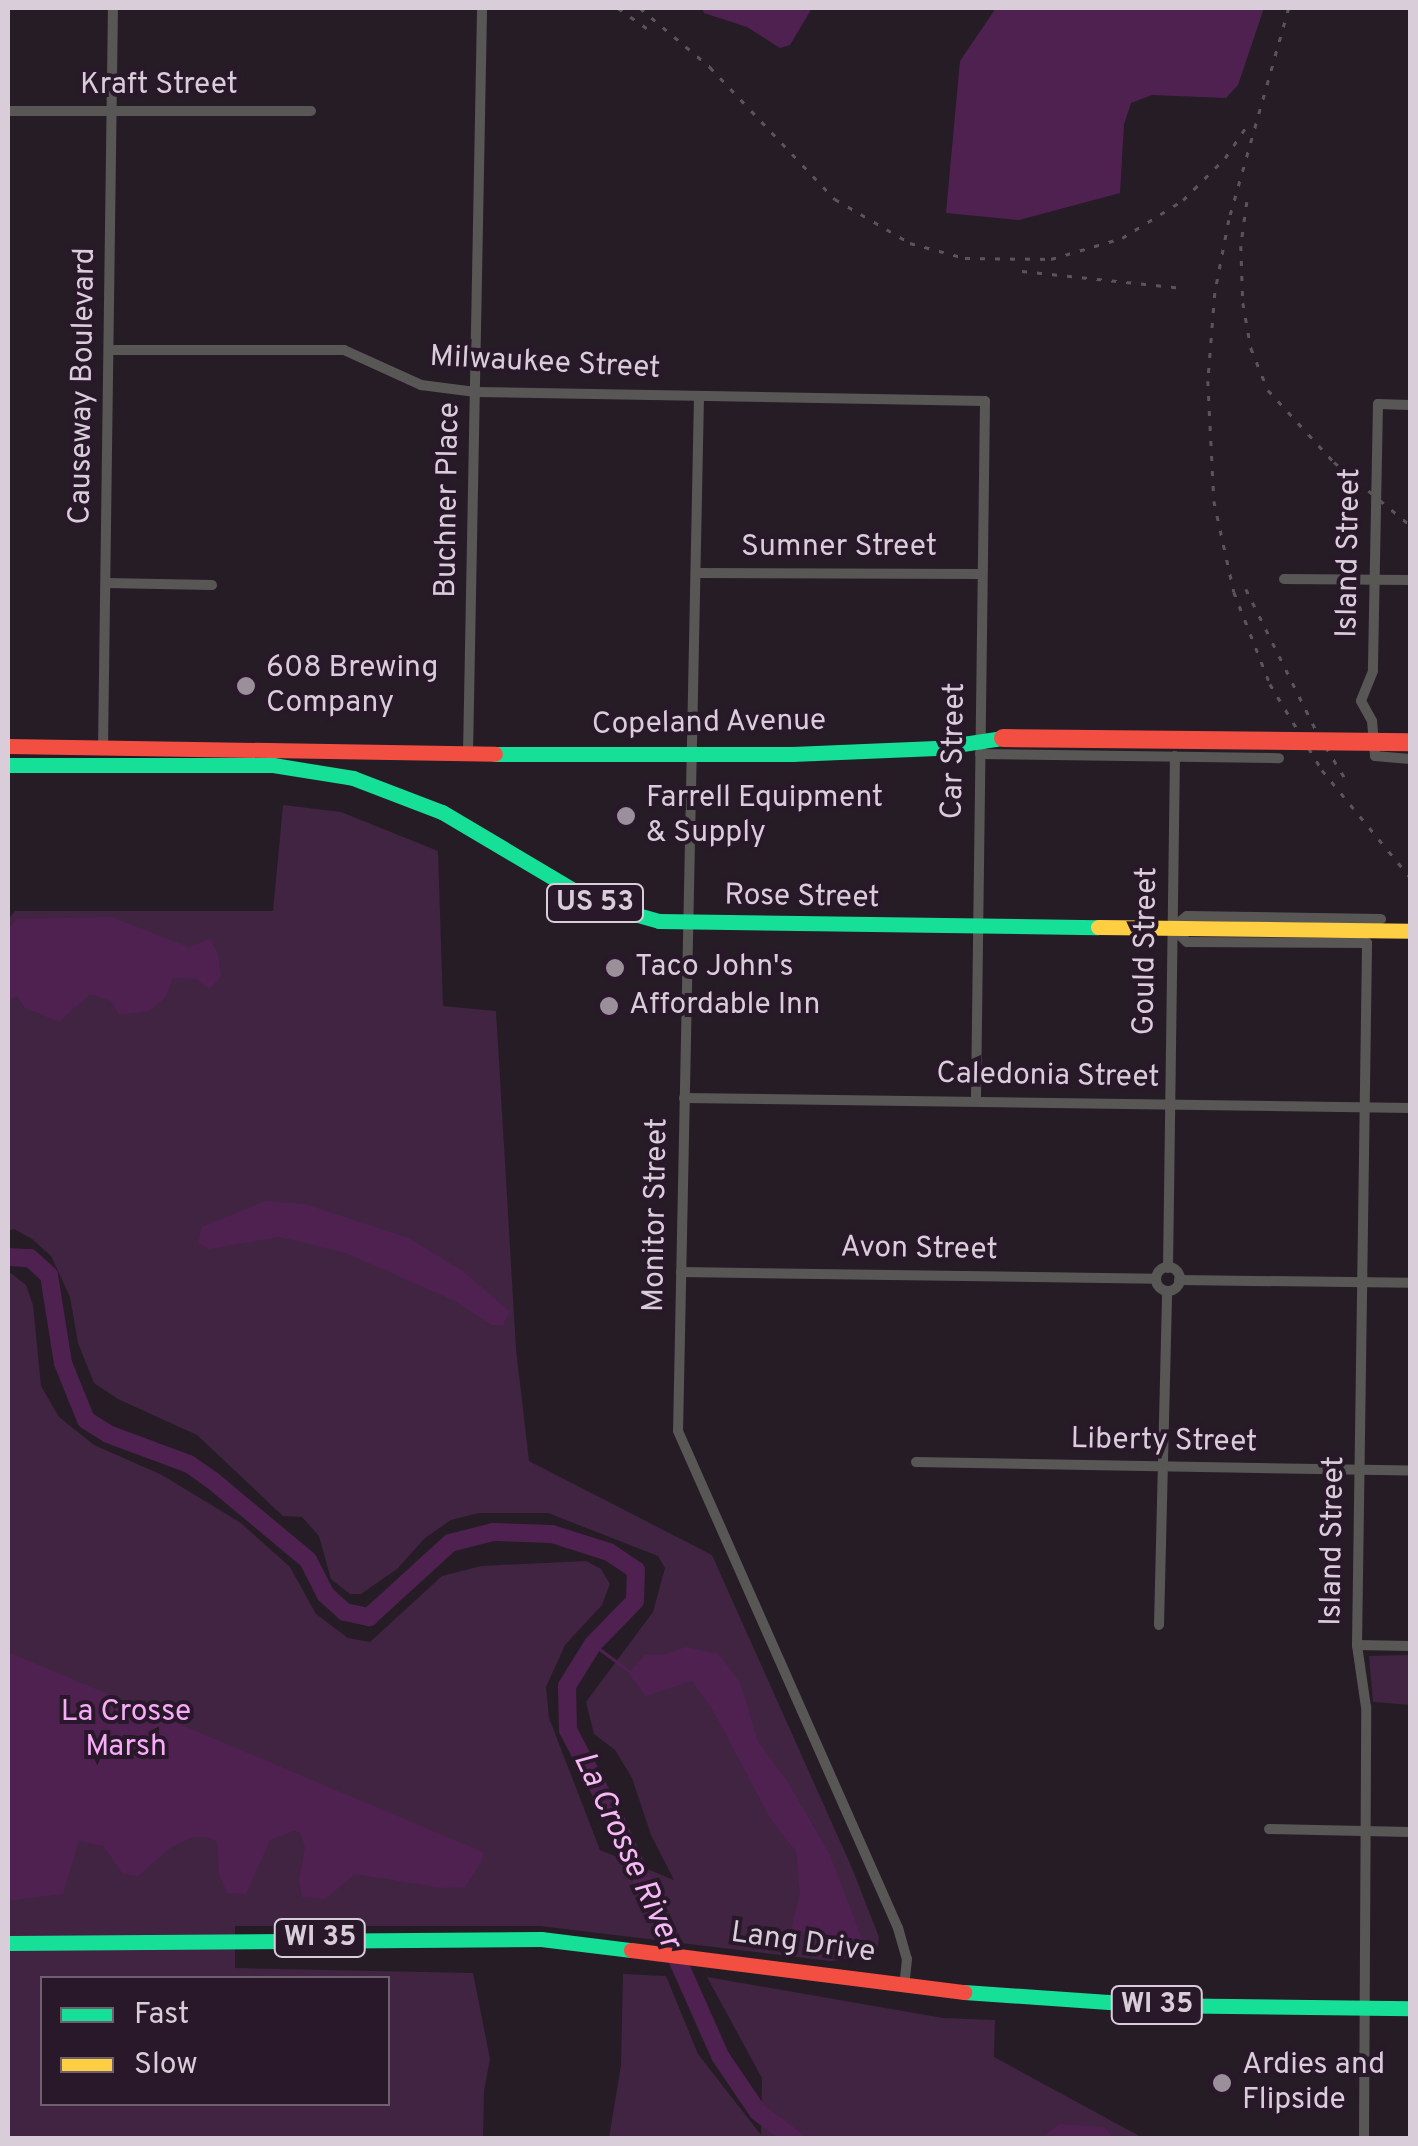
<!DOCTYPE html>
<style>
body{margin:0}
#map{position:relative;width:1418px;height:2146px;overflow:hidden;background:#261c26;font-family:Overpass,sans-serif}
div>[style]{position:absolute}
.green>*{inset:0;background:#402441}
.water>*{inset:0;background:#4f2151}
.stream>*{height:2.5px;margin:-1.25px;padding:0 1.25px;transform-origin:1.25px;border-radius:1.25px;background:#4f2151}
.river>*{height:18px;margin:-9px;padding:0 9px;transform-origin:9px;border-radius:9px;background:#4f2151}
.street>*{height:10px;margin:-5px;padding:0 5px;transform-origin:5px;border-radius:5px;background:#585755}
.street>.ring{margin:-5px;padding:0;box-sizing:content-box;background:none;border:10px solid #585755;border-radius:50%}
.fast>*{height:15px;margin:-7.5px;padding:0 7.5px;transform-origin:7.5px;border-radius:7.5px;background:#16e098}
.slow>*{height:15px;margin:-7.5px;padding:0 7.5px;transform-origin:7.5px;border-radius:7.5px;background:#ffcf43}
.jam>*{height:15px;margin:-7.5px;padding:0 7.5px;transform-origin:7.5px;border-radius:7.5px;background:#f24e42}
.rail>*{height:2.5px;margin-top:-1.25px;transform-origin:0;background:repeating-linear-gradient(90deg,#5a5559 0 5px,transparent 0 15px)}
.jam-bridge>*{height:18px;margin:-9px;padding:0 9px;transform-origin:9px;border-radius:9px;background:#f24e42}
.dots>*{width:28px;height:28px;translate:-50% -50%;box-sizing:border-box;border:5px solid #29182a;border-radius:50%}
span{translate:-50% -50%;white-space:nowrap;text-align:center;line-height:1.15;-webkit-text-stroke:8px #29182a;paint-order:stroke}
.shield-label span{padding:2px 8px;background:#29182a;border:2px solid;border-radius:8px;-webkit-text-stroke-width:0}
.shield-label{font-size:28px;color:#d9cdd9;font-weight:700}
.street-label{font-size:30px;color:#d9cdd9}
.poi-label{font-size:30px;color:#d9cdd9}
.left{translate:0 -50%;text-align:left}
.park-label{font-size:30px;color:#f7abf8}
.water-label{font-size:32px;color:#f6b9f6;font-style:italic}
.frame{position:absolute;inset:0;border:10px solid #d9cdd9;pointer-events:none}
.legend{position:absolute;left:40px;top:1976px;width:350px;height:130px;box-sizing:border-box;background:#29182a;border:2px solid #6f6070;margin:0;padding:12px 18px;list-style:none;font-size:30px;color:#d9cdd9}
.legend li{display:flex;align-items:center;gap:20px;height:50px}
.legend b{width:50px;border:2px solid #6f6070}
</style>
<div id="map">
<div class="green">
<i style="clip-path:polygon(evenodd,283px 805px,341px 812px,438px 851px,443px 1006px,496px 1011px,516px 1349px,529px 1461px,712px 1555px,852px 1868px,879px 1937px,877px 1955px,830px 1961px,540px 1926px,235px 1926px,235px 1968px,473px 1973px,490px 2059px,484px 2091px,483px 2138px,8px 2138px,8px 1271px,26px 1285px,33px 1305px,41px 1386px,59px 1417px,94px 1445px,162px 1475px,241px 1523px,290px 1567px,316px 1614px,348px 1638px,370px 1642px,442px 1576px,481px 1566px,586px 1561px,601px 1569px,610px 1584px,602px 1605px,565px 1645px,546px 1687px,549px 1718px,600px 1850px,674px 1880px,651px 1835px,632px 1778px,615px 1750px,594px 1734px,586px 1702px,653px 1612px,665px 1568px,658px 1556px,548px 1513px,479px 1513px,451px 1520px,425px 1538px,397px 1569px,361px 1594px,350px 1594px,331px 1579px,319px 1536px,302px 1517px,283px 1516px,197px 1435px,118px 1399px,94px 1383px,78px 1343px,70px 1297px,51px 1256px,32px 1239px,14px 1229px,8px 1231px,8px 919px,15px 911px,273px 911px,283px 805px,42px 1978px,388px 1978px,388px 2104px,42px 2104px,42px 1978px)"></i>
<i style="clip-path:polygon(1410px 1655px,1410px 1705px,1373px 1702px,1369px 1656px)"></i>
<i style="clip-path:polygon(623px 1974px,666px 1976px,698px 2054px,761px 2135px,762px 2078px,707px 1977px,943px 2018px,995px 2020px,994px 2057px,1143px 2138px,609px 2138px,621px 2065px)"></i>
</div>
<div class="water">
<i style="clip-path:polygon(702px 8px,812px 8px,790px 45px,780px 48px,747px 27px,704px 13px)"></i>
<i style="clip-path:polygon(996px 8px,1264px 8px,1238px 85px,1226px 98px,1152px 95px,1131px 103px,1124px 124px,1120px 193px,1019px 220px,946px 213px,960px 61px)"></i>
<i style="clip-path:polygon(111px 917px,189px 947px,210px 939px,218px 954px,221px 977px,209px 989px,196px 979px,173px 978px,165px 998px,149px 1011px,119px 1015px,111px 1001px,90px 994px,59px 1022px,25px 1008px,17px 996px,8px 1001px,8px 930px,16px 919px)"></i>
<i style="clip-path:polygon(265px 1201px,305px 1204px,409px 1238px,463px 1271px,510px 1312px,503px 1325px,491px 1325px,457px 1302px,346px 1253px,279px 1237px,209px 1249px,198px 1243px,202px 1227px)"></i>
<i style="clip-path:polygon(686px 1647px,718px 1654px,740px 1682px,758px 1742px,786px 1779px,830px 1855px,863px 1942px,791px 1929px,800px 1894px,796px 1851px,771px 1820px,714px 1712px,692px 1681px,646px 1696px,628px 1673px,645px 1655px,662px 1655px)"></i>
<i style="clip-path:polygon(8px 1652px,483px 1852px,482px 1861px,465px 1887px,442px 1888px,355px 1874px,325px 1899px,302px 1897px,299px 1880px,305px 1847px,300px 1832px,294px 1831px,270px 1840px,246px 1894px,227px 1893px,219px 1873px,217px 1842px,208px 1837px,192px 1837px,169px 1849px,138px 1876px,123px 1874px,103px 1846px,79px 1841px,63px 1894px,8px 1901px)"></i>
<i style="clip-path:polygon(1059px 2124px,1104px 2127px,1114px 2138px,1042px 2138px)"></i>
</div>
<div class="stream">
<i style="left:593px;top:1644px;width:49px;rotate:36.6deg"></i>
</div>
<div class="river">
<i style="left:8px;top:1257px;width:22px;rotate:3deg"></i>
<i style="left:30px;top:1258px;width:25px;rotate:42deg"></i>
<i style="left:49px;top:1275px;width:89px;rotate:81deg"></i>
<i style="left:63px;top:1363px;width:61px;rotate:68deg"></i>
<i style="left:86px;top:1420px;width:26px;rotate:32deg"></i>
<i style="left:108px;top:1434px;width:86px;rotate:20.3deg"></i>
<i style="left:189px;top:1464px;width:28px;rotate:35deg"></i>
<i style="left:212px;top:1480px;width:125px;rotate:39.8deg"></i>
<i style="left:308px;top:1560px;width:38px;rotate:63deg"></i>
<i style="left:325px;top:1594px;width:27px;rotate:42deg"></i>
<i style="left:345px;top:1612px;width:25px;rotate:12deg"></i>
<i style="left:369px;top:1617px;width:110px;rotate:-42.4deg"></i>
<i style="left:450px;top:1543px;width:44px;rotate:-14.3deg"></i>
<i style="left:493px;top:1532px;width:59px;rotate:1.9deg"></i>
<i style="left:552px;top:1534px;width:60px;rotate:17.5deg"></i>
<i style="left:609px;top:1552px;width:32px;rotate:34deg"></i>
<i style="left:636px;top:1570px;width:31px;rotate:92deg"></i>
<i style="left:635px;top:1601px;width:60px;rotate:134.3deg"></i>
<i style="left:593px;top:1644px;width:49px;rotate:121.8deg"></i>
<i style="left:567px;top:1686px;width:44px;rotate:88.7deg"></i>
<i style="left:568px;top:1730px;width:103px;rotate:62.2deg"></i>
<i style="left:616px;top:1821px;width:257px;rotate:66.1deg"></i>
<i style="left:720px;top:2056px;width:68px;rotate:55.8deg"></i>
<i style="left:758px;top:2112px;width:44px;rotate:36.6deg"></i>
</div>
<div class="street">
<i style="left:8px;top:111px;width:303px"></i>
<i style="left:110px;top:350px;width:234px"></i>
<i style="left:344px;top:350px;width:85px;rotate:24.4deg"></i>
<i style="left:421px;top:385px;width:55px;rotate:7.3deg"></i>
<i style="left:476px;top:392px;width:509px;rotate:1.01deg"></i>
<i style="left:985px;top:401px;width:700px;rotate:90.74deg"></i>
<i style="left:699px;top:396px;width:1035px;rotate:91.16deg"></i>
<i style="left:678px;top:1431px;width:544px;rotate:66.12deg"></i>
<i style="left:898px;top:1928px;width:32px;rotate:74deg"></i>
<i style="left:907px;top:1959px;width:28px;rotate:96deg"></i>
<i style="left:1410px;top:405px;width:32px;rotate:-178deg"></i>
<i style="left:1378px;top:404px;width:267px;rotate:91.1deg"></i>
<i style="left:1373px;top:671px;width:32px;rotate:112deg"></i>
<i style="left:1361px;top:701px;width:23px;rotate:61deg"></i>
<i style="left:1372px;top:721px;width:35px;rotate:85deg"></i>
<i style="left:1375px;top:756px;width:35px;rotate:5deg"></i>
<i style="left:696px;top:573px;width:286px;rotate:0.2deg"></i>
<i style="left:1284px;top:579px;width:126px;rotate:0.5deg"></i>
<i style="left:106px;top:583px;width:106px;rotate:1.1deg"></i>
<i style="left:103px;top:749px;width:741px;rotate:-89.23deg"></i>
<i style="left:468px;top:754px;width:746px;rotate:-88.92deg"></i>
<i style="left:980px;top:754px;width:299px;rotate:0.8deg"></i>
<i style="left:684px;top:1098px;width:726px;rotate:0.79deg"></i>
<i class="ring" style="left:1156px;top:1267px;width:14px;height:14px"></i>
<i style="left:1168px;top:1268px;width:512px;rotate:-89.22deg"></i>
<i style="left:681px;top:1272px;width:475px;rotate:0.8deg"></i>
<i style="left:1179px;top:1280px;width:231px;rotate:0.7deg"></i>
<i style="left:916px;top:1462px;width:494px;rotate:1deg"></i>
<i style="left:1159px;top:1625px;width:334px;rotate:-88.6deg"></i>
<i style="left:1357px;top:1645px;width:53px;rotate:1.1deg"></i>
<i style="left:1269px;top:1829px;width:141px;rotate:1.2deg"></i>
<i style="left:1364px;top:2138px;width:431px;rotate:-89.7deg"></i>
<i style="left:1366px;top:1707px;width:63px;rotate:-98.3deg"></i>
<i style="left:1357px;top:1645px;width:702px;rotate:-89.18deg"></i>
<i style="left:1367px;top:943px;width:180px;rotate:-179.7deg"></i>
<i style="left:1187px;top:942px;width:21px;rotate:-137deg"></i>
<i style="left:1172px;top:928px;width:19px;rotate:-39deg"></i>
<i style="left:1187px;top:916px;width:194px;rotate:0.9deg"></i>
</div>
<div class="fast">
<i style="left:495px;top:754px;width:297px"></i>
<i style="left:792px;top:754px;width:144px;rotate:-2.4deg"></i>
<i style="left:936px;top:748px;width:68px;rotate:-8.5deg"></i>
<i style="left:8px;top:765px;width:265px"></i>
<i style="left:273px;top:765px;width:81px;rotate:9.2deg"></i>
<i style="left:353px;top:778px;width:95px;rotate:20.9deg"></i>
<i style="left:442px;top:812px;width:178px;rotate:30.7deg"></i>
<i style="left:595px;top:903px;width:66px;rotate:15.7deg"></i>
<i style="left:659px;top:921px;width:439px;rotate:0.8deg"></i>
<i style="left:8px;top:1943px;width:533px;rotate:-0.43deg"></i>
<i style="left:541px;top:1939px;width:91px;rotate:7deg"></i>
<i style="left:964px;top:1992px;width:184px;rotate:4deg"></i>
<i style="left:1148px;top:2005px;width:262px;rotate:0.7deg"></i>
</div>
<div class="slow">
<i style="left:1098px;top:927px;width:312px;rotate:0.7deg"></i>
</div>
<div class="jam">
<i style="left:8px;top:746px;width:487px;rotate:0.9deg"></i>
<i style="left:631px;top:1950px;width:336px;rotate:7.2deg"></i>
</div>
<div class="rail">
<i style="left:618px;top:8px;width:39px;rotate:35deg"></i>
<i style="left:640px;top:8px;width:92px;rotate:40.1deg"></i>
<i style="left:710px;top:67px;width:182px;rotate:46.6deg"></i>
<i style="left:835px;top:199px;width:87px;rotate:30.4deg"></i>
<i style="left:910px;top:243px;width:57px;rotate:15.3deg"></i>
<i style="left:965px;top:258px;width:86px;rotate:0.7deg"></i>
<i style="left:1051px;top:259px;width:74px;rotate:-16.5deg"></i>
<i style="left:1122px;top:238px;width:72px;rotate:-31.9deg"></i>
<i style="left:1183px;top:200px;width:59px;rotate:-45deg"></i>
<i style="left:1225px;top:158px;width:40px;rotate:-56deg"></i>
<i style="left:1289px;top:8px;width:220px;rotate:105.8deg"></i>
<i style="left:1229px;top:220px;width:74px;rotate:100.9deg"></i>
<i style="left:1215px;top:293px;width:88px;rotate:94.5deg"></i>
<i style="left:1208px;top:381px;width:120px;rotate:87.1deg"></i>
<i style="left:1214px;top:501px;width:93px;rotate:77.6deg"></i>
<i style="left:1234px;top:592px;width:99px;rotate:68.6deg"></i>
<i style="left:1270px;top:684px;width:100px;rotate:58.8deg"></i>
<i style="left:1322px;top:770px;width:139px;rotate:50.6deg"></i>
<i style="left:1247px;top:202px;width:44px;rotate:97.8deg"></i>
<i style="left:1241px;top:246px;width:57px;rotate:88deg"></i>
<i style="left:1243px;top:303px;width:46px;rotate:79.9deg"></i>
<i style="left:1251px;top:348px;width:45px;rotate:68deg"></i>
<i style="left:1268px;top:390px;width:98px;rotate:47.5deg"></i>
<i style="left:1334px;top:462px;width:99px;rotate:39.7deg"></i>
<i style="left:1022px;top:271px;width:162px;rotate:6deg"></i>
<i style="left:1246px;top:589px;width:162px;rotate:63.6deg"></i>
<i style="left:1318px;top:734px;width:57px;rotate:58.5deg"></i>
</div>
<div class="jam-bridge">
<i style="left:1003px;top:738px;width:407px;rotate:0.6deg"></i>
</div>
<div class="dots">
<i style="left:246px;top:686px;background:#9a8f9a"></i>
<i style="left:626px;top:816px;background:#9a8f9a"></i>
<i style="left:615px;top:968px;background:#9a8f9a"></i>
<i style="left:609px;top:1006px;background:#9a8f9a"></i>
<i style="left:1222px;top:2083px;background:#9a8f9a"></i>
</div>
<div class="shield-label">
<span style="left:595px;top:903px">US 53</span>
<span style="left:320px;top:1938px">WI 35</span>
<span style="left:1157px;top:2005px">WI 35</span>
</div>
<div class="street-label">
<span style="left:159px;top:86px">Kraft Street</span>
<span style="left:545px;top:364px;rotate:3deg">Milwaukee Street</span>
<span style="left:84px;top:386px;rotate:-89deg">Causeway Boulevard</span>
<span style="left:449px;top:500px;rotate:-89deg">Buchner Place</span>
<span style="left:839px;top:548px">Sumner Street</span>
<span style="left:1350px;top:553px;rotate:-89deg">Island Street</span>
<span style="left:709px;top:724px;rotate:-1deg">Copeland Avenue</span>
<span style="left:955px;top:751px;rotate:-89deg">Car Street</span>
<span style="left:802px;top:898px;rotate:1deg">Rose Street</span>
<span style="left:1147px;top:951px;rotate:-89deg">Gould Street</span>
<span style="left:1048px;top:1077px;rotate:1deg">Caledonia Street</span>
<span style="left:657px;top:1215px;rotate:-89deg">Monitor Street</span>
<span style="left:919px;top:1250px;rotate:1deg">Avon Street</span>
<span style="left:1164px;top:1442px;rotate:1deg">Liberty Street</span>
<span style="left:1334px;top:1541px;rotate:-89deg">Island Street</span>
<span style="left:803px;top:1944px;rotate:8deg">Lang Drive</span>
</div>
<div class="poi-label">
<span class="left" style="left:266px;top:686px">608 Brewing<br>Company</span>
<span class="left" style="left:646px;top:816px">Farrell Equipment<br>&amp; Supply</span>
<span class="left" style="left:635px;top:968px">Taco John's</span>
<span class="left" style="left:629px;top:1006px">Affordable Inn</span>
<span class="left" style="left:1242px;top:2083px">Ardies and<br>Flipside</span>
</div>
<div class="park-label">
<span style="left:126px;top:1730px">La Crosse<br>Marsh</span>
</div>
<div class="water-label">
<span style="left:626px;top:1851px;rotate:65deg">La Crosse River</span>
</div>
<div class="frame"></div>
<ul class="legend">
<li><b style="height:12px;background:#16e098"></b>Fast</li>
<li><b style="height:12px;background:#ffcf43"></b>Slow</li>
</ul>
</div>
